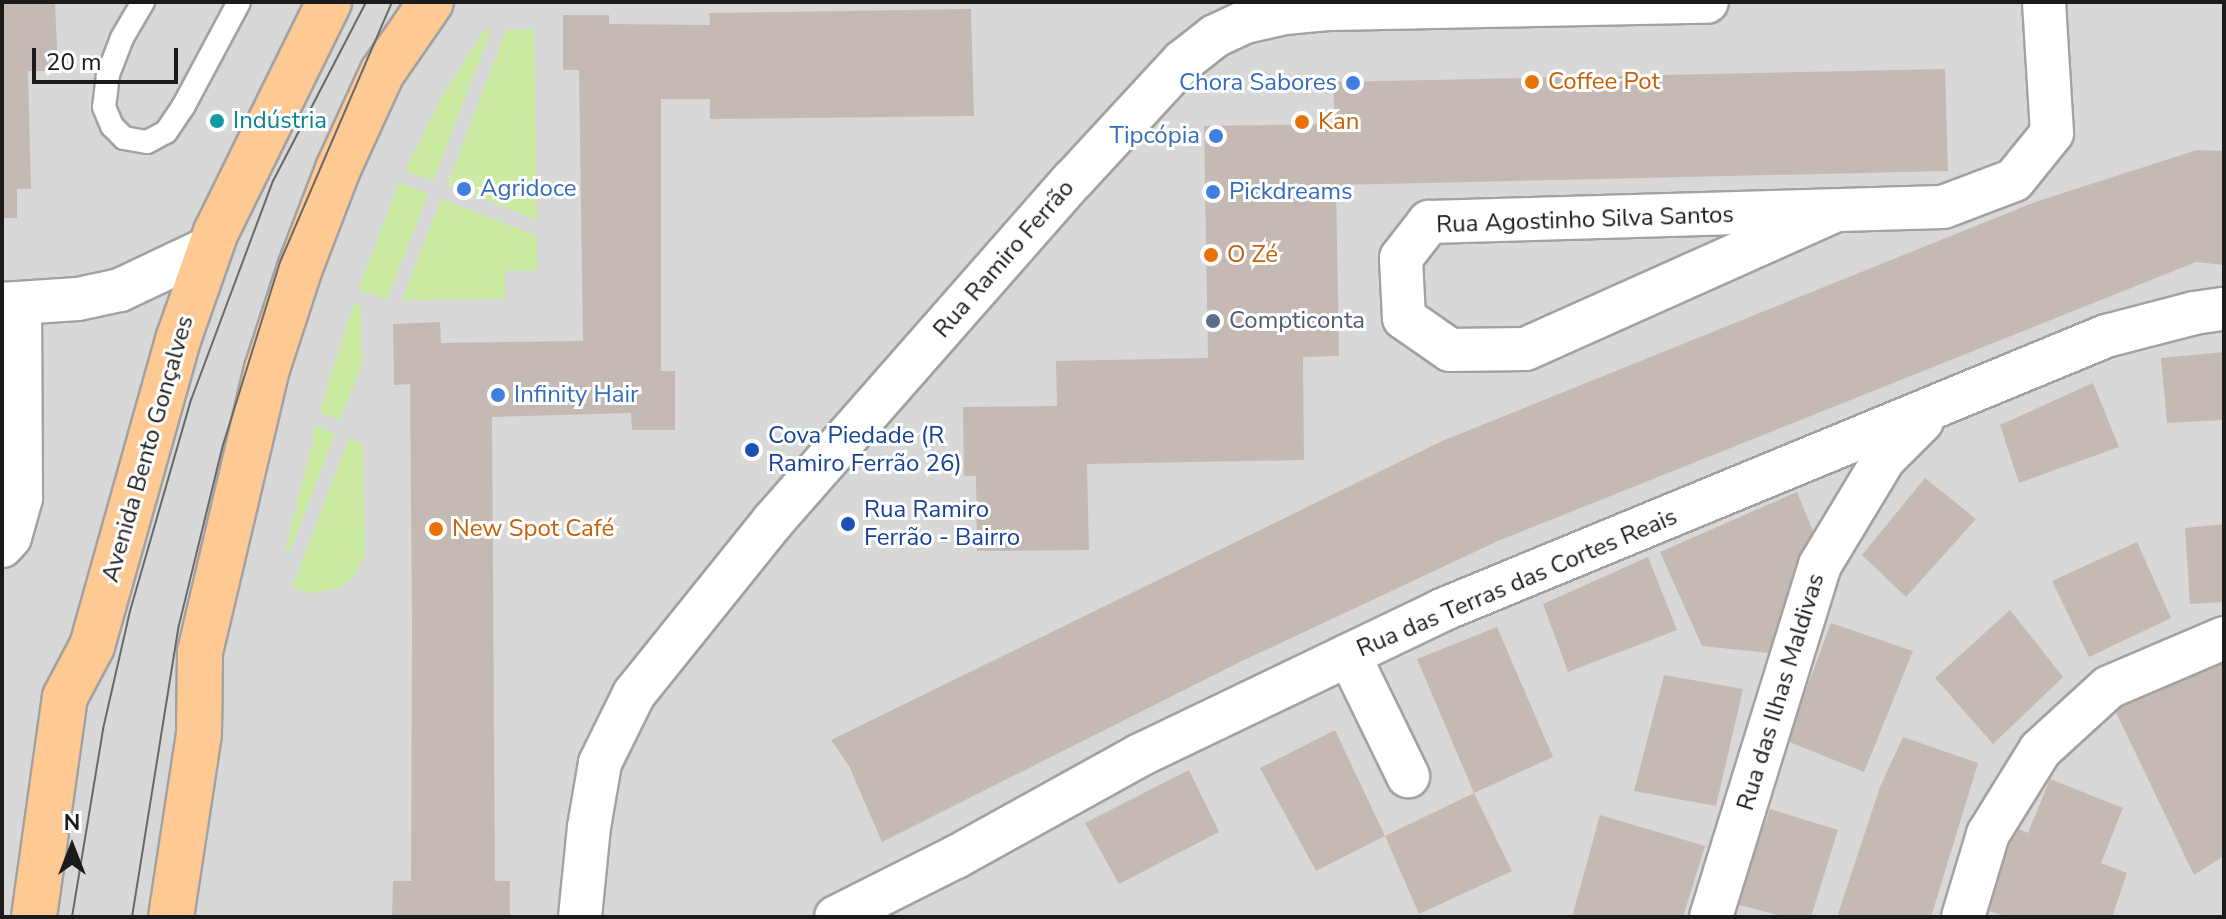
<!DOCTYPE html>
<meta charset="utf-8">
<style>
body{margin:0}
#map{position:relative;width:2226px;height:919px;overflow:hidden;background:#ede8e0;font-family:"Nunito Sans",sans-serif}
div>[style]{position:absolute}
.residential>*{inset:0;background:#d9d8d8}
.grass>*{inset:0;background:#cbeba2}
.building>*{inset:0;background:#c5b9b3}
.roads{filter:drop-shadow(2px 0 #a2a2a2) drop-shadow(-2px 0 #a2a2a2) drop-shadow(0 2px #a2a2a2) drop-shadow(0 -2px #a2a2a2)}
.lane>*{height:22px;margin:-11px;padding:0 11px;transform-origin:11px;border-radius:11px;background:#fff}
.street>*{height:42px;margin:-21px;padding:0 21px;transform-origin:21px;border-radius:21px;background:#fff}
.primary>*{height:44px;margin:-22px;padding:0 22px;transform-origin:22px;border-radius:22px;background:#ffc993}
.tram>*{height:2px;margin:-1px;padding:0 1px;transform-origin:1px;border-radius:1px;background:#696969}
.dots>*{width:22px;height:22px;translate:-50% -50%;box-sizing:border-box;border:4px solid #fff;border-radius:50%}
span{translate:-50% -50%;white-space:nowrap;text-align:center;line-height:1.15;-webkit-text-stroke:6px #fff;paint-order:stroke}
.food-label{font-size:24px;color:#c56008}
.left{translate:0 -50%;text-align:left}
.shop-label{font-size:24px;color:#366cbe}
.right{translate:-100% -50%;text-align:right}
.culture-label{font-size:24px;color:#0d838f}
.street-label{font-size:24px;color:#1b1b1b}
.service-label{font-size:24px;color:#4e5e75}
.transit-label{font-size:24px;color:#164399}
.frame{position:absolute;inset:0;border:4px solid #1b1b1b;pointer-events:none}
.north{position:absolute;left:32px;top:807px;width:80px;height:80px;-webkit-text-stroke:6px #fff;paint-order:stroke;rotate:0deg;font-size:22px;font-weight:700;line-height:32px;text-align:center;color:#1b1b1b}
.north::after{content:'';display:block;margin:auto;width:28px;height:36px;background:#1b1b1b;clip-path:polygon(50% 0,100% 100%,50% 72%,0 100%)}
.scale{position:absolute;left:32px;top:48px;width:146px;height:36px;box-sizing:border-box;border:4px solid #1b1b1b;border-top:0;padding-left:10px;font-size:24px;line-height:28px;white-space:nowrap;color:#1b1b1b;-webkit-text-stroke:6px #fff;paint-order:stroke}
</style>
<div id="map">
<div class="residential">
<i style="clip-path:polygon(2px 2px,2224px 2px,2224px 917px,2px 917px)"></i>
</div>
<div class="grass">
<i style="clip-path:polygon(534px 29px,537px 220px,447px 185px,506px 30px)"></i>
<i style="clip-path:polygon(484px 30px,491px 30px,433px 181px,405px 170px,441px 98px)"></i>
<i style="clip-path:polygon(399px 183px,428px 194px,387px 300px,358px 289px)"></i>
<i style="clip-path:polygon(441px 199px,537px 236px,537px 270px,505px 271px,505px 299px,402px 300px)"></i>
<i style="clip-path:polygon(354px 303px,361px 306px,362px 364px,340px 420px,319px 412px)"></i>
<i style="clip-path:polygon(316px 426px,335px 434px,290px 551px,285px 550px)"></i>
<i style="clip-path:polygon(349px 438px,363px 444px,365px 556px,350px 581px,338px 589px,307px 593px,292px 587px)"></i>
</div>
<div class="building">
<i style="clip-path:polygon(2px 2px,55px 2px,58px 71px,28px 71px,31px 189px,17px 189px,17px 218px,2px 218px)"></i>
<i style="clip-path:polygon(971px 9px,974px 116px,710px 119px,710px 99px,661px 99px,661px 371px,675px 371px,675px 430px,632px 430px,631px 413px,492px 417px,495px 881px,510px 881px,510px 917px,392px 917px,393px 881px,411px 881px,412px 623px,410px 384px,394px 385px,393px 324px,440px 322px,441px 343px,583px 341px,579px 70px,563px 70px,563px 15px,609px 15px,609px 24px,710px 25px,709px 13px)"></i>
<i style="clip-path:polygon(1945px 69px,1948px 171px,1336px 185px,1339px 356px,1303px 357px,1304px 460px,1087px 464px,1089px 550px,977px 551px,976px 476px,964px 476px,963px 407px,1057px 406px,1056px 361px,1208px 358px,1204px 126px,1335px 124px,1333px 82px)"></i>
<i style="clip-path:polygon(2197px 150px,2224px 151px,2224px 265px,2196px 262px,1498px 541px,1240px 662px,882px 842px,849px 766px,831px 740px,1442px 441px,2035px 202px)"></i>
<i style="clip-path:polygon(2224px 352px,2224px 420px,2167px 423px,2161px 358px)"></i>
<i style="clip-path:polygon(2093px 383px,2119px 447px,2019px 483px,2000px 425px)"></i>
<i style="clip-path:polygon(1925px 478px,1976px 519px,1906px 597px,1862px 555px)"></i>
<i style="clip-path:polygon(1797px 492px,1817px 541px,1769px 653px,1702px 646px,1660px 552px)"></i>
<i style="clip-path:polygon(2224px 524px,2224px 602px,2190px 604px,2185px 528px)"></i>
<i style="clip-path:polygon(2137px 542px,2171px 618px,2089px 657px,2052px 581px)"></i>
<i style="clip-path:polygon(1648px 557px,1677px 630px,1568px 672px,1543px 604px)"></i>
<i style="clip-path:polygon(2010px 610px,2063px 677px,1993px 744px,1935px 678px)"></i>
<i style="clip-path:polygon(1831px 623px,1913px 651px,1864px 772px,1787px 741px)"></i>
<i style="clip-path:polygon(1497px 627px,1553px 757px,1474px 793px,1512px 871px,1419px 914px,1385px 836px,1474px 793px,1417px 659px)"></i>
<i style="clip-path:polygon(2224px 657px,2224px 856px,2194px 875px,2112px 704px)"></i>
<i style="clip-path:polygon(1664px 675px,1743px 689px,1716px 806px,1634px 791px)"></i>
<i style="clip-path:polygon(1335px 730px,1385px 836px,1316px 871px,1260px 768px)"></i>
<i style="clip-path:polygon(1903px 737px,1978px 763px,1931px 917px,1837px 917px,1880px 787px)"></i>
<i style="clip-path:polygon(1189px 770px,1219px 832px,1119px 884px,1085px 823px)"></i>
<i style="clip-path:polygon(2050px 779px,2123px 808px,2101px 863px,2127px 873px,2112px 917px,2007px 917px,1986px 910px,2016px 828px,2028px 833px)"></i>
<i style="clip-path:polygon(1770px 809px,1838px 830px,1811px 917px,1785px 917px,1736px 904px)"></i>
<i style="clip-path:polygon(1600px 815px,1705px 846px,1683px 917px,1572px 917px)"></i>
</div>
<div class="roads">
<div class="lane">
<i style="left:143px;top:2px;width:42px;rotate:120.3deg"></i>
<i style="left:122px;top:38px;width:40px;rotate:111deg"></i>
<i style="left:108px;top:75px;width:32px;rotate:97deg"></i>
<i style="left:104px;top:107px;width:21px;rotate:67deg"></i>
<i style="left:112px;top:126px;width:17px;rotate:45deg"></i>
<i style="left:124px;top:138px;width:23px;rotate:10deg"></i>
<i style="left:147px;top:142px;width:21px;rotate:-28deg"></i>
<i style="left:166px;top:132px;width:30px;rotate:-56deg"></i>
<i style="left:183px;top:107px;width:119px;rotate:-61.9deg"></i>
</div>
<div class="street">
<i style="left:1834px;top:211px;width:338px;rotate:155.9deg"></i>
<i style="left:1525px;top:349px;width:75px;rotate:179.2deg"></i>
<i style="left:1450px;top:350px;width:56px;rotate:-145.2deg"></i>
<i style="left:1404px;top:318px;width:60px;rotate:-92.9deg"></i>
<i style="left:1401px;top:258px;width:46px;rotate:-52.1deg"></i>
<i style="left:1429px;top:222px;width:514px;rotate:-1.67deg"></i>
<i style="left:1943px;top:207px;width:76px;rotate:-20.8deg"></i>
<i style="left:2014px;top:180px;width:60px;rotate:-51deg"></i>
<i style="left:2052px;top:133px;width:131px;rotate:-93.5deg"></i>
<i style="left:2px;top:304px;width:76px;rotate:-3.8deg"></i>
<i style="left:78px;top:299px;width:43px;rotate:-12.1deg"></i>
<i style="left:120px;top:290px;width:101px;rotate:-25.3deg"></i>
<i style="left:2px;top:546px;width:12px;rotate:-48deg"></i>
<i style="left:10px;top:537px;width:41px;rotate:-74.2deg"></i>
<i style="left:21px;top:498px;width:195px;rotate:-90.3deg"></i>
<i style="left:1349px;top:655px;width:135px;rotate:64deg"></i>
<i style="left:580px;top:917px;width:90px;rotate:-84.3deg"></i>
<i style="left:589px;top:827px;width:65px;rotate:-80.2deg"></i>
<i style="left:600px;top:763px;width:77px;rotate:-63.8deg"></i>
<i style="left:634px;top:694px;width:222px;rotate:-51.2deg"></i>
<i style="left:773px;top:521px;width:454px;rotate:-48.7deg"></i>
<i style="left:1073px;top:180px;width:161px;rotate:-47.3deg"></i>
<i style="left:1182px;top:62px;width:42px;rotate:-38.2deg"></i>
<i style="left:1215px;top:36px;width:33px;rotate:-25deg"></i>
<i style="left:1245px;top:22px;width:41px;rotate:-12.7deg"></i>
<i style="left:1285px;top:13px;width:42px;rotate:-5.4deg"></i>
<i style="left:1327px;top:9px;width:380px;rotate:-1.1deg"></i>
<i style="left:836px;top:917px;width:134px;rotate:-26.6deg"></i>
<i style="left:956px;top:857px;width:210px;rotate:-29deg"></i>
<i style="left:1140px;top:755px;width:335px;rotate:-25.6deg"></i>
<i style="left:1442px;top:610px;width:718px;rotate:-22.42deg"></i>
<i style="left:2106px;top:336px;width:91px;rotate:-14.6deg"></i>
<i style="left:2194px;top:313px;width:30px;rotate:-8deg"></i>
<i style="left:1711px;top:917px;width:368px;rotate:-72.8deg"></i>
<i style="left:1820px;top:565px;width:124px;rotate:-58.9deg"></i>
<i style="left:1884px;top:459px;width:54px;rotate:-45deg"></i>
<i style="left:1963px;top:917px;width:87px;rotate:-73.2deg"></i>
<i style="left:1988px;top:834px;width:99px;rotate:-58.2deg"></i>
<i style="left:2040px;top:750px;width:93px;rotate:-42.4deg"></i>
<i style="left:2109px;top:687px;width:125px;rotate:-23.1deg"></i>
</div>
<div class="primary">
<i style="left:34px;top:917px;width:222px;rotate:-82deg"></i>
<i style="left:65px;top:697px;width:58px;rotate:-62.1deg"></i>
<i style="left:92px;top:646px;width:321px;rotate:-74.3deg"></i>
<i style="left:179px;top:337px;width:111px;rotate:-70.6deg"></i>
<i style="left:216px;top:232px;width:256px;rotate:-63.8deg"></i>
<i style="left:171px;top:917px;width:185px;rotate:-81.3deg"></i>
<i style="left:199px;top:734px;width:82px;rotate:-89.3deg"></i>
<i style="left:200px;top:652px;width:291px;rotate:-76.7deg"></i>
<i style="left:267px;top:369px;width:106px;rotate:-71.9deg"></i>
<i style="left:300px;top:268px;width:106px;rotate:-69deg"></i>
<i style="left:338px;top:169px;width:106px;rotate:-65.4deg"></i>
<i style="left:382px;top:73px;width:86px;rotate:-55.4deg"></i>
</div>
</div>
<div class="tram">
<i style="left:72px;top:917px;width:191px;rotate:-80.6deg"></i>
<i style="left:103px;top:729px;width:121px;rotate:-77.1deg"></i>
<i style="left:130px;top:611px;width:220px;rotate:-73.9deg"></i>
<i style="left:191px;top:400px;width:234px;rotate:-69.5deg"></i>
<i style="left:273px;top:181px;width:202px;rotate:-62.5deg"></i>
<i style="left:132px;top:917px;width:296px;rotate:-80.9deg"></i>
<i style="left:179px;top:625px;width:185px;rotate:-76.3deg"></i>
<i style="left:223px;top:445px;width:192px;rotate:-72.7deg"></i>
<i style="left:280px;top:262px;width:283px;rotate:-66.7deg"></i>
</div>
<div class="dots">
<i style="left:1532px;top:82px;background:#e8710a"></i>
<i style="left:1353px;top:83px;background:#3f7fe0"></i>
<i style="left:217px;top:121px;background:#0f9aa8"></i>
<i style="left:1302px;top:122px;background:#e8710a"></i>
<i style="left:1216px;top:136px;background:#3f7fe0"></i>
<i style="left:464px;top:189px;background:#3f7fe0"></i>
<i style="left:1213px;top:192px;background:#3f7fe0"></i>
<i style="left:1211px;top:255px;background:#e8710a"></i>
<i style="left:1213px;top:321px;background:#5c6f8a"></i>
<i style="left:498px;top:395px;background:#3f7fe0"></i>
<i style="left:752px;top:450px;background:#1a4fb4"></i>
<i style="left:848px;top:524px;background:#1a4fb4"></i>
<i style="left:436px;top:529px;background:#e8710a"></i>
</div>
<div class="food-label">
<span class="left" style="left:1548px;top:82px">Coffee Pot</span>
<span class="left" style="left:1318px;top:122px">Kan</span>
<span class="left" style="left:1227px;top:255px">O Zé</span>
<span class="left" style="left:452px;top:529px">New Spot Café</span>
</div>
<div class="shop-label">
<span class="right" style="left:1337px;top:83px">Chora Sabores</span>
<span class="right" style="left:1200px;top:136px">Tipcópia</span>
<span class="left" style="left:480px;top:189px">Agridoce</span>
<span class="left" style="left:1229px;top:192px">Pickdreams</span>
<span class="left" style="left:514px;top:395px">Infinity Hair</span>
</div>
<div class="culture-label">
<span class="left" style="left:233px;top:121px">Indústria</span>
</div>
<div class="street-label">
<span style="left:1585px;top:220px;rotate:-2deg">Rua Agostinho Silva Santos</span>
<span style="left:1004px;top:259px;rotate:-49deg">Rua Ramiro Ferrão</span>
<span style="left:148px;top:449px;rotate:-74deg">Avenida Bento Gonçalves</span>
<span style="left:1517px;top:583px;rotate:-23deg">Rua das Terras das Cortes Reais</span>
<span style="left:1781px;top:692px;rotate:-73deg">Rua das Ilhas Maldivas</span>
</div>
<div class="service-label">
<span class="left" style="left:1229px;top:321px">Compticonta</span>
</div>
<div class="transit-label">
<span class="left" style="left:768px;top:450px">Cova Piedade (R<br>Ramiro Ferrão 26)</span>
<span class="left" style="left:864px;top:524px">Rua Ramiro<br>Ferrão - Bairro</span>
</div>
<div class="frame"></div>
<div class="north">N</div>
<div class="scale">20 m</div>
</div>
